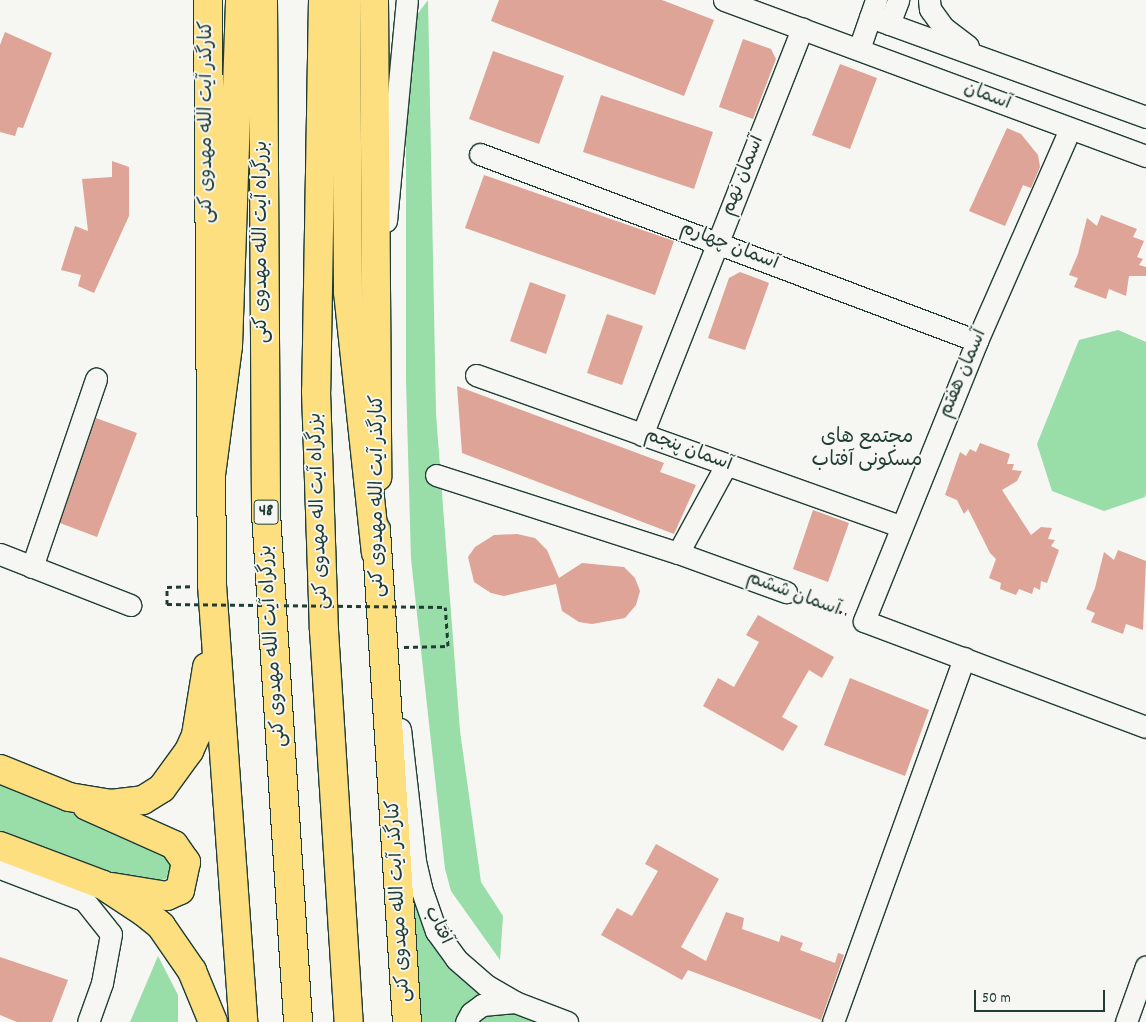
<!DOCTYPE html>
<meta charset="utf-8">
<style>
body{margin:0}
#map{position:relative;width:1146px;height:1022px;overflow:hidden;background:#f6f6f2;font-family:Dekko,"Playpen Sans Arabic",sans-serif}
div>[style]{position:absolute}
.green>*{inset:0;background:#99dda8}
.building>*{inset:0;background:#dda497}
.path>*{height:3px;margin-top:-1.5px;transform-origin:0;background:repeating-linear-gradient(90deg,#1f3d34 0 5px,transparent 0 9px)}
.roads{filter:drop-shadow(1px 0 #1f3d34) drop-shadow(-1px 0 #1f3d34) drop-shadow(0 1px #1f3d34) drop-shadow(0 -1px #1f3d34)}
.minor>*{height:21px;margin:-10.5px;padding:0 10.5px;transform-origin:10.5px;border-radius:10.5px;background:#f6f6f2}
.major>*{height:28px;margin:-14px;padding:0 14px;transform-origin:14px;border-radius:14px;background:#fddf80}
.highway>*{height:28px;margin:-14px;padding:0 14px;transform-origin:14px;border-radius:14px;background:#fddf80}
.path-bridge>*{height:3px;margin-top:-1.5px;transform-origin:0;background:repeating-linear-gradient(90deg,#1f3d34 0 5px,transparent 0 9px)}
span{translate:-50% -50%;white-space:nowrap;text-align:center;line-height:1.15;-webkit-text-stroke:4px #f6f6f2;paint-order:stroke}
.shield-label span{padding:1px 4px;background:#f6f6f2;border:1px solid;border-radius:4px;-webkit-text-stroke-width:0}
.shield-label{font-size:18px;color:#1f3d34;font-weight:700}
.street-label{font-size:19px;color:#1f3d34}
.neighbourhood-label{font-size:20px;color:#1f3d34}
.scale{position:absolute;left:974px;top:990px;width:131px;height:22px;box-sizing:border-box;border:2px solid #1f3d34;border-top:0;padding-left:6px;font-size:15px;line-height:18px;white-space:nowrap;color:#1f3d34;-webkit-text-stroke:4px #f6f6f2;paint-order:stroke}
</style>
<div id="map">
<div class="green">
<i style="clip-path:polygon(428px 0,436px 414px,460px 731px,481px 882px,503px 916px,500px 960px,451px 891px,445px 869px,411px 559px,406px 381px,406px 117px,410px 24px)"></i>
<i style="clip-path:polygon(1118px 330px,1146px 342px,1146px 493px,1145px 497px,1104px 511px,1052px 491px,1037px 444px,1079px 340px)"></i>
<i style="clip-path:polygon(0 782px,171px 854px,174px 864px,168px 878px,149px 884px,113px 875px,0 832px)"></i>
<i style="clip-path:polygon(410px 866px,486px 995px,461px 1014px,455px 1022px,420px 1022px)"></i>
<i style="clip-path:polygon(158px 956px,178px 995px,178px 1022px,130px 1022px)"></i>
<i style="clip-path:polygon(502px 1009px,547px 1022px,475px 1022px,480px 1015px)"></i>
</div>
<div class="building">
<i style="clip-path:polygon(499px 0,662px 0,714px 20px,684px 96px,491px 21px)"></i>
<i style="clip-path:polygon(5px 32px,52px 53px,23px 128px,18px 127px,15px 136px,0 132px,0 45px)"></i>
<i style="clip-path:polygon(743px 39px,771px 49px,776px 59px,753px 119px,719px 107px)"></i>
<i style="clip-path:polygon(493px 51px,564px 76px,539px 144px,469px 119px)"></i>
<i style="clip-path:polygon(840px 64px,877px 78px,850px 149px,812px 135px)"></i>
<i style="clip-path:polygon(601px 95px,713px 132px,694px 189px,583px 152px)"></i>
<i style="clip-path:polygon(1007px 128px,1021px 134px,1038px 155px,1040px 167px,1031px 188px,1023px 185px,1005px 226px,969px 211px)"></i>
<i style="clip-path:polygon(112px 161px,129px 167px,129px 216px,94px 293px,78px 286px,81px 275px,61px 270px,75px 226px,88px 231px,82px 179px,112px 177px)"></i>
<i style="clip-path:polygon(484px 175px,674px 241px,655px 295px,465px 228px)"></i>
<i style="clip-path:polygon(1101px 215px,1137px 229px,1133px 237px,1144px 241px,1137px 257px,1143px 259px,1139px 265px,1146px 267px,1146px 276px,1129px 276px,1126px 296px,1109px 289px,1106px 299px,1074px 287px,1078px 278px,1069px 275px,1078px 254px,1087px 218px,1097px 226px)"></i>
<i style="clip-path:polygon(740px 272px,769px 283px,745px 350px,708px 338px,729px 278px)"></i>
<i style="clip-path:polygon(530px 282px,566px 295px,546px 354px,510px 341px)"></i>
<i style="clip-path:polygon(607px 314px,643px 326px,622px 385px,587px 373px)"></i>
<i style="clip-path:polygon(457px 386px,664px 463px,660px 472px,696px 485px,674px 534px,462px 453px)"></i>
<i style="clip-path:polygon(96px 418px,137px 433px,97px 537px,60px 523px)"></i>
<i style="clip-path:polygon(980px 443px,1010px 454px,1007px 464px,1014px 464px,1012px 470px,1022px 471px,1017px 481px,1002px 490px,1031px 535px,1041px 527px,1052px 528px,1048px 539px,1055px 540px,1051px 546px,1059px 550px,1047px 583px,1041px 581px,1040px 590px,1034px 587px,1032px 594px,1019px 589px,1016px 595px,1000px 589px,1001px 583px,989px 578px,996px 559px,990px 553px,968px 509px,964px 514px,957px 500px,945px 495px,960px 452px,966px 456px,970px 449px,976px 452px)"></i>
<i style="clip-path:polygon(813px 510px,849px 523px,828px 582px,793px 569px)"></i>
<i style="clip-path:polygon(517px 534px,535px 538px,547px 550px,559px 578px,582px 563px,624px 567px,635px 578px,640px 591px,636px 605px,625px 618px,592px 624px,579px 622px,562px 611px,556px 584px,504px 596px,491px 593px,474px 582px,468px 557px,475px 547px,494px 535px)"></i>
<i style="clip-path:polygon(1118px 550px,1146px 561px,1143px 630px,1126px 624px,1123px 634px,1091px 622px,1095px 613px,1086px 609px,1095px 588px,1104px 552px,1114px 560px)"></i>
<i style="clip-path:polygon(758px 615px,834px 657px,822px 678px,809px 670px,782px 717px,798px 726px,783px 751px,703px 706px,718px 678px,734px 687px,759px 642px,746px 635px)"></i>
<i style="clip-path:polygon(850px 678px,929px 710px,905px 776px,824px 745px)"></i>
<i style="clip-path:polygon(656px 844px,719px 879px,681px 947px,706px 961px,726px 912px,744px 918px,742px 929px,779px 942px,781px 935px,803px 943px,800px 950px,835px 963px,838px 953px,844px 955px,821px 1020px,688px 970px,682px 980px,601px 935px,617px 908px,632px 916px,658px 871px,645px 864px)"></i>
<i style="clip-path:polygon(0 957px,68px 980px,52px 1022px,17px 1022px,0 1015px)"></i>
</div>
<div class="path">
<i style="left:803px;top:598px;width:46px;rotate:20.4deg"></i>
<i style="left:167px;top:604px;width:17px;rotate:-90deg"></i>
<i style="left:167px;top:587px;width:24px;rotate:-2deg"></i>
<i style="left:404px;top:647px;width:44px;rotate:-1.3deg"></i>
<i style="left:448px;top:646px;width:39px;rotate:-94deg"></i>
</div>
<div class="roads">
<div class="minor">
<i style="left:724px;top:0;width:450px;rotate:20.3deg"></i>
<i style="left:929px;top:0;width:9px;rotate:84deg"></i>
<i style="left:930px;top:9px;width:24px;rotate:54deg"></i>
<i style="left:944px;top:28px;width:30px;rotate:37deg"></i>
<i style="left:870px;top:17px;width:294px;rotate:19.9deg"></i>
<i style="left:889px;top:24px;width:26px;rotate:-69deg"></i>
<i style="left:859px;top:49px;width:52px;rotate:-70.9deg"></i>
<i style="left:1070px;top:129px;width:232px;rotate:113.7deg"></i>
<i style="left:977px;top:341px;width:302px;rotate:112deg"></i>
<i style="left:864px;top:621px;width:301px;rotate:20.6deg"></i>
<i style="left:480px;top:154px;width:531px;rotate:20.62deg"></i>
<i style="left:386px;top:221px;width:222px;rotate:-84.6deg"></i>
<i style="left:476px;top:375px;width:451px;rotate:19.6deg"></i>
<i style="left:642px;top:435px;width:437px;rotate:-68.5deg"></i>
<i style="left:436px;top:475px;width:254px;rotate:17.9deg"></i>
<i style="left:678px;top:553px;width:115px;rotate:19.9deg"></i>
<i style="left:678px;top:553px;width:100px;rotate:-61.4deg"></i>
<i style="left:0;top:554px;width:140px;rotate:21.4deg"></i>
<i style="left:32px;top:567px;width:199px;rotate:-71.2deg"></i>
<i style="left:400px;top:729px;width:133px;rotate:83.5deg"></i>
<i style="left:415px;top:861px;width:28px;rotate:77deg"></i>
<i style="left:421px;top:888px;width:46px;rotate:70.8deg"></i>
<i style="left:436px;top:931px;width:34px;rotate:54deg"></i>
<i style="left:456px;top:959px;width:40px;rotate:41deg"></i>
<i style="left:486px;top:985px;width:34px;rotate:30deg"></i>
<i style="left:515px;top:1002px;width:56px;rotate:21deg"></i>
<i style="left:0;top:868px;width:90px;rotate:20.9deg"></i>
<i style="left:84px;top:900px;width:43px;rotate:51.5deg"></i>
<i style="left:111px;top:934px;width:50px;rotate:100.4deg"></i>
<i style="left:102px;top:983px;width:41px;rotate:109.7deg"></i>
<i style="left:466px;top:1022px;width:10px;rotate:-61deg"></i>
<i style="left:471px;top:1013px;width:14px;rotate:-36deg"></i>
<i style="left:482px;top:1005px;width:33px;rotate:-5deg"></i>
<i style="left:833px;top:1022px;width:387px;rotate:-70.2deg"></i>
<i style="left:1126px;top:1022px;width:59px;rotate:-70.3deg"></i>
</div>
<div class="major">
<i style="left:208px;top:0;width:585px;rotate:89.61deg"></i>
<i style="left:212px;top:585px;width:438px;rotate:85.9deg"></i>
<i style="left:374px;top:0;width:477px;rotate:89.6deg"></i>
<i style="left:376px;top:530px;width:493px;rotate:86.4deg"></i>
<i style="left:0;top:769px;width:74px;rotate:22.1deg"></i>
<i style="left:69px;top:797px;width:43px;rotate:9.5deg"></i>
<i style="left:111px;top:804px;width:32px;rotate:-7deg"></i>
<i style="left:143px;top:800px;width:22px;rotate:-32deg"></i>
<i style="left:162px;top:788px;width:46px;rotate:-53.9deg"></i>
<i style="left:189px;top:751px;width:17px;rotate:-66deg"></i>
<i style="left:196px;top:735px;width:69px;rotate:-80.8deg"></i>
<i style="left:87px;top:806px;width:95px;rotate:24.1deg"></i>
<i style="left:174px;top:845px;width:21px;rotate:55deg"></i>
<i style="left:186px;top:862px;width:29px;rotate:102deg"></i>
<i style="left:180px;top:890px;width:14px;rotate:155deg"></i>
<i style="left:167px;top:896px;width:56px;rotate:-170.7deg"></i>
<i style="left:0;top:846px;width:110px;rotate:20.7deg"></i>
<i style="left:103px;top:885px;width:49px;rotate:33.4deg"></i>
<i style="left:144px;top:912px;width:22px;rotate:39deg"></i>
<i style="left:161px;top:926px;width:55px;rotate:55.4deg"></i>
<i style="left:192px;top:971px;width:55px;rotate:67.6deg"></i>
</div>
<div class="highway">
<i style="left:263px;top:0;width:513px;rotate:89.66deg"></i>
<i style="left:266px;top:513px;width:510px;rotate:86.4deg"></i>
<i style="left:323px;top:0;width:391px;rotate:91deg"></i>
<i style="left:316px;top:391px;width:239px;rotate:88.1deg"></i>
<i style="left:324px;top:630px;width:393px;rotate:86.4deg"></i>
<i style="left:346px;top:0;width:292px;rotate:89.6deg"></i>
<i style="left:348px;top:292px;width:262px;rotate:83.9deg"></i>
<i style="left:211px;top:475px;width:130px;rotate:-82.5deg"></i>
<i style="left:228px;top:346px;width:346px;rotate:-88deg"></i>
</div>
</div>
<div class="path-bridge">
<i style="left:167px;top:604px;width:278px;rotate:0.6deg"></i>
</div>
<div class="shield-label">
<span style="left:266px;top:512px">48</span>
</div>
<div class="street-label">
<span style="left:987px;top:97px;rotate:21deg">آسمان</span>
<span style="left:208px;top:122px;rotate:-90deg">کنارگذر آیت الله مهدوی کنی</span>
<span style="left:744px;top:176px;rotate:-68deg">آسمان نهم</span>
<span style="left:263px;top:242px;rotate:-90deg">بزرگراه آیت الله مهدوی کنی</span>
<span style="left:729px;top:247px;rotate:21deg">آسمان چهارم</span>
<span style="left:964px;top:374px;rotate:-67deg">آسمان هفتم</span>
<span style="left:688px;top:451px;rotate:20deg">آسمان پنجم</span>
<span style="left:379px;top:496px;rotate:-90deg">کنارگذر آیت الله مهدوی کنی</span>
<span style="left:320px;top:511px;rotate:-92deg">بزرگراه آیت اله مهدوی کنی</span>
<span style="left:793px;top:595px;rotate:20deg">آسمان ششم</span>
<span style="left:274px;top:646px;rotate:-94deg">بزرگراه آیت الله مهدوی کنی</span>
<span style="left:400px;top:901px;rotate:-93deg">کنارگذر آیت الله مهدوی کنی</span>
<span style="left:437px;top:926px;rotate:63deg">آفتاب</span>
</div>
<div class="neighbourhood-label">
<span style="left:867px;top:450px">مجتمع های<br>مسکونی آفتاب</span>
</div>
<div class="scale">50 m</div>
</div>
